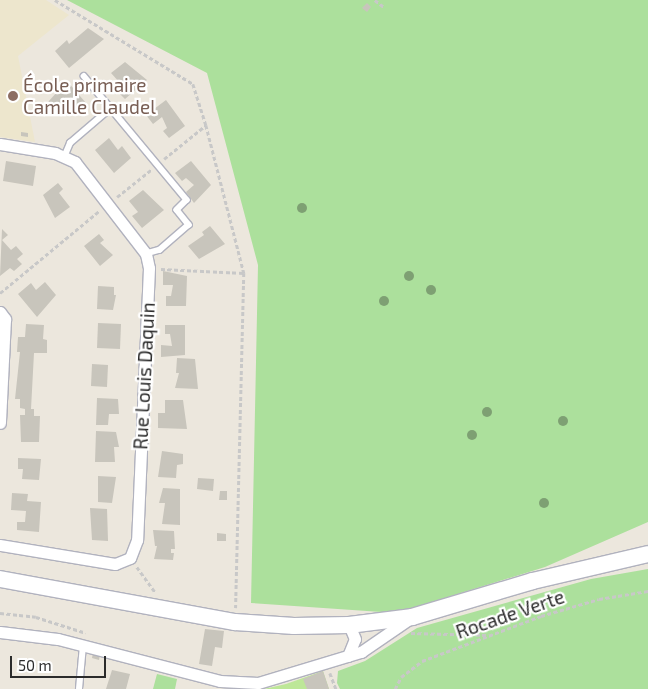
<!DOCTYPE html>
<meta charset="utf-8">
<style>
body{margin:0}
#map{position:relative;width:648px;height:689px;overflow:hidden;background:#ece7dd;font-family:"Exo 2",sans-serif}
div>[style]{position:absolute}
.education>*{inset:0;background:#ede6cd}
.green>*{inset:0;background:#ace09c}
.pitch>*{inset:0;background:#bde798}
.building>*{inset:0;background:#c8c5bc}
.path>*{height:2.5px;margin-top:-1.25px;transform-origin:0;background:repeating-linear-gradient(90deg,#c8c8c8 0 4px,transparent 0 6.5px)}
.roads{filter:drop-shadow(1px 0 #b1b2be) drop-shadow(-1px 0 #b1b2be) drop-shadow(0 1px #b1b2be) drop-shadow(0 -1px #b1b2be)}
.lane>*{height:5.5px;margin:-2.75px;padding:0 2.75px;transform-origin:2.75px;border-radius:2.75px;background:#fff}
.street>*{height:11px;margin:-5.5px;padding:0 5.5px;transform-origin:5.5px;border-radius:5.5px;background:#fff}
.secondary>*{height:16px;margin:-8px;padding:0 8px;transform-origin:8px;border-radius:8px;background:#fff}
.trees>*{width:10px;height:10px;margin:-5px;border-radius:50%;background:#7ea073}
.dots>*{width:14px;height:14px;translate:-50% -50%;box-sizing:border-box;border:2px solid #fff;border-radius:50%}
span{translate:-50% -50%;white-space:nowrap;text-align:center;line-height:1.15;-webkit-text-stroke:4.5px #fff;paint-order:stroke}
.education-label{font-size:19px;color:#785e54}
.left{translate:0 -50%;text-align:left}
.street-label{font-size:19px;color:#2b2b2b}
.scale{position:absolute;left:10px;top:656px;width:96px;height:22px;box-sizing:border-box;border:2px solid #2b2b2b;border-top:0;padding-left:6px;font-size:15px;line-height:18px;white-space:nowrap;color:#2b2b2b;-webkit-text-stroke:4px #fff;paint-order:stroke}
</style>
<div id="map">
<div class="education">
<i style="clip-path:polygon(0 0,46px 0,69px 15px,18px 56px,35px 142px,0 137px)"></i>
</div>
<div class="green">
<i style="clip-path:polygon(67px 0,648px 0,648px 522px,545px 567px,396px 613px,251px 603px,258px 265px,207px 73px)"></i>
<i style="clip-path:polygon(648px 569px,648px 689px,340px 689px,337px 683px,338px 671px,365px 661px,417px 628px,591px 579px)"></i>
<i style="clip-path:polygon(157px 674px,177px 679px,175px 689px,153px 689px)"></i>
</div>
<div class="pitch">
<i style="clip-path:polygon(323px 671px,329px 689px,264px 689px,286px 684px)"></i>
</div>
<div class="building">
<i style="clip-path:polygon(367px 3px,371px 7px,367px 12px,362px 8px)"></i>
<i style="clip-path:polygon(88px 28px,104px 39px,69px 68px,55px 51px,67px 40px,69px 44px)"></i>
<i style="clip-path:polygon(125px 62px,147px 80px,125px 99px,114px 88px,120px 83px,111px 73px)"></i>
<i style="clip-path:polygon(67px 81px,86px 103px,73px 113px,69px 107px,59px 115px,48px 102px)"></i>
<i style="clip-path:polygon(166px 100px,185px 126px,169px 138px,163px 131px,167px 128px,162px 117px,153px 124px,146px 115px)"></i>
<i style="clip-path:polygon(21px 132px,28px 133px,28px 137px,21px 136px)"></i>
<i style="clip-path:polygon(109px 138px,118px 150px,122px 146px,131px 158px,114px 173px,95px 150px)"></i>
<i style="clip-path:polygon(6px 161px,36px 166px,33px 186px,3px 181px)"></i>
<i style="clip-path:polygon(191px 161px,211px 185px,194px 203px,186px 192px,194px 185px,186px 178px,182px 181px,175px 173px)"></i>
<i style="clip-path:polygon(58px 183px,63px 189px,59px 193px,70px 207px,55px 218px,43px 195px)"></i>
<i style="clip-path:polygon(143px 190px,164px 210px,142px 228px,132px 216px,138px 212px,129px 201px)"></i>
<i style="clip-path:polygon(210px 226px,225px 244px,199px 259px,188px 246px,204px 235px,202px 232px)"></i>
<i style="clip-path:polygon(2px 229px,8px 235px,2px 240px,11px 250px,16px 246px,23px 254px,17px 259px,22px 264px,14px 271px,10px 268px,0 276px)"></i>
<i style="clip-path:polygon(99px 234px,104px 240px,100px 243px,113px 255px,100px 266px,84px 246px)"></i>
<i style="clip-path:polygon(163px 271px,187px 276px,186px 306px,166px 306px,166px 296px,171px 296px,173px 285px,163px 285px)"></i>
<i style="clip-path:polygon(45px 282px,56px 295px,37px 317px,18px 294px,31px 283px,36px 290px)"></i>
<i style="clip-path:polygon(98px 286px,114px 287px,114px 295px,116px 295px,113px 310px,97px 309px)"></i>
<i style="clip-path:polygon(98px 323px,121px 324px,120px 349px,97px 348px)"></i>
<i style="clip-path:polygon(26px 324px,44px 325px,43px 339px,47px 340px,47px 353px,34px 353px,31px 409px,34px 409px,34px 416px,40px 416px,39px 442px,21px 442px,20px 415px,25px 415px,25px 409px,20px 408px,20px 399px,15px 399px,20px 352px,17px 352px,18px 337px,25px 337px)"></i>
<i style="clip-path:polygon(165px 325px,185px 325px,185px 355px,161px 357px,161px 345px,172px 346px,170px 334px,165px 334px)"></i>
<i style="clip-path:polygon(177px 358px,195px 359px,198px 389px,175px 388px,179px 373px,176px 373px)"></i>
<i style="clip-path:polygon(92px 364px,108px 365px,107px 387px,91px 386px)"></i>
<i style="clip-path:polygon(97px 398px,118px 399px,119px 414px,109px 414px,108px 425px,96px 425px)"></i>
<i style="clip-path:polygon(165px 400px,183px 400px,187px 429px,158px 428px,158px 413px,165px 413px)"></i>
<i style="clip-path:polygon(96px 431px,116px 432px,119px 447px,114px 447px,115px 462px,95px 462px)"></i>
<i style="clip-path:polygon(162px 451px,183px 454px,183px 464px,177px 465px,176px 478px,158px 477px)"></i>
<i style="clip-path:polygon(18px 458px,41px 459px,39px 480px,22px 479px,23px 469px,18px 469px)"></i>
<i style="clip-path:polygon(98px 476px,116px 477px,112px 503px,98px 502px)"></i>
<i style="clip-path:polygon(198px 478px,214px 479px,213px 491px,197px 489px)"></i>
<i style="clip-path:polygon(163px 488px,180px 489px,180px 525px,162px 524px,165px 503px,159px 503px)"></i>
<i style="clip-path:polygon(220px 491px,227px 491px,227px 500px,219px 500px)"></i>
<i style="clip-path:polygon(12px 493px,28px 494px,27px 501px,41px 502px,39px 532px,17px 530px,17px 522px,25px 522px,26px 511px,11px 510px)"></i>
<i style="clip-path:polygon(90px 508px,107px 509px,108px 541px,92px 540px)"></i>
<i style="clip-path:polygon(153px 530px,174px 531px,175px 549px,171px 549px,171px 553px,174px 553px,173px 560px,154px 559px,157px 546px,155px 546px)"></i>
<i style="clip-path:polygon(217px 533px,226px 534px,226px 541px,217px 541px)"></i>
<i style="clip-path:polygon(205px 629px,224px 631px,222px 648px,215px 647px,212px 666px,199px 664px)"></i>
<i style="clip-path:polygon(93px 653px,100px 655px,99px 660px,92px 658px)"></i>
<i style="clip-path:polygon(112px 670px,130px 674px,126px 689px,106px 689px)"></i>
<i style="clip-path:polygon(323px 671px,329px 689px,307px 689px,303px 679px)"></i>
</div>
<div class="path">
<i style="left:55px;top:0;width:162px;rotate:31.3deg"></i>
<i style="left:193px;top:84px;width:43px;rotate:72.4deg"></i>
<i style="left:206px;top:125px;width:153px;rotate:75.6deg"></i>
<i style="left:244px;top:273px;width:335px;rotate:91.4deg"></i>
<i style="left:375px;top:0;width:11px;rotate:38deg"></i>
<i style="left:164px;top:159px;width:54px;rotate:-39deg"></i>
<i style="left:117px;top:197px;width:45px;rotate:-38.7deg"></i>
<i style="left:161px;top:269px;width:83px;rotate:2.8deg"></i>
<i style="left:0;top:293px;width:129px;rotate:-39.6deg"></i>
<i style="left:137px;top:567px;width:32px;rotate:54deg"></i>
<i style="left:0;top:613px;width:36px;rotate:6deg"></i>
<i style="left:36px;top:617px;width:52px;rotate:17.7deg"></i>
<i style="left:411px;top:633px;width:77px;rotate:1.5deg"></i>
<i style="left:330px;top:673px;width:17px;rotate:69deg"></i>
<i style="left:395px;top:689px;width:13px;rotate:-63deg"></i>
<i style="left:401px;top:677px;width:26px;rotate:-37deg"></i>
<i style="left:422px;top:661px;width:127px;rotate:-20.7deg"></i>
<i style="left:541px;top:616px;width:60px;rotate:-16.3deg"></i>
<i style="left:599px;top:599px;width:50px;rotate:-9.3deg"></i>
</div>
<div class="roads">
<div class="lane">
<i style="left:84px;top:76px;width:161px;rotate:50.3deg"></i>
<i style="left:187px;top:200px;width:14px;rotate:135deg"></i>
<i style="left:177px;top:210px;width:19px;rotate:51deg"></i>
<i style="left:189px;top:225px;width:38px;rotate:139deg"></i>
<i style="left:160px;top:250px;width:15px;rotate:164deg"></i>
<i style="left:65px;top:155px;width:13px;rotate:-67deg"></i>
<i style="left:70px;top:143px;width:54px;rotate:-40.5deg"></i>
<i style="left:79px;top:689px;width:43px;rotate:-84.7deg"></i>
</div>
<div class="street">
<i style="left:0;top:144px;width:56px;rotate:9.3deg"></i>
<i style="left:55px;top:153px;width:22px;rotate:24deg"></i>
<i style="left:75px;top:162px;width:116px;rotate:52.3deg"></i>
<i style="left:146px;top:254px;width:14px;rotate:78deg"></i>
<i style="left:149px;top:268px;width:272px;rotate:92.5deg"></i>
<i style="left:137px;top:540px;width:19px;rotate:111deg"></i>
<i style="left:130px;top:558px;width:16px;rotate:158deg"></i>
<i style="left:115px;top:564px;width:117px;rotate:-170.6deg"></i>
<i style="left:0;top:312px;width:9px;rotate:54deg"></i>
<i style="left:5px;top:319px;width:104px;rotate:92.8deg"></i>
<i style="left:0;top:632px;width:58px;rotate:6.9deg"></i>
<i style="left:58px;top:639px;width:167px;rotate:14.5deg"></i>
<i style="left:220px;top:681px;width:38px;rotate:3deg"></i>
<i style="left:258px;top:683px;width:108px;rotate:-16.8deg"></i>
<i style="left:361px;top:652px;width:62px;rotate:-34.5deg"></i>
<i style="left:348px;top:656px;width:18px;rotate:-68deg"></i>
<i style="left:355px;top:639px;width:15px;rotate:-113deg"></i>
</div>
<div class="secondary">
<i style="left:0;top:579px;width:239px;rotate:10.4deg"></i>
<i style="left:235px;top:622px;width:59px;rotate:3.9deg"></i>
<i style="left:294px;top:626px;width:55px;rotate:-1deg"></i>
<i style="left:349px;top:625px;width:64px;rotate:-7.2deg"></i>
<i style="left:412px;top:617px;width:126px;rotate:-16.6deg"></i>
<i style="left:533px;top:581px;width:118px;rotate:-13.2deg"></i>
</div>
</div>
<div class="trees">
<i style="left:302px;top:208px"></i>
<i style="left:409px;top:276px"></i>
<i style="left:431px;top:290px"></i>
<i style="left:384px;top:301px"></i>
<i style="left:487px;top:412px"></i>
<i style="left:563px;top:421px"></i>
<i style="left:472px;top:435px"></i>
<i style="left:544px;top:503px"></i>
</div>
<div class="dots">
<i style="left:13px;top:96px;background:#8d6e63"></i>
</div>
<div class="education-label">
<span class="left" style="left:23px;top:96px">École primaire<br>Camille Claudel</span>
</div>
<div class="street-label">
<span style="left:144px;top:376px;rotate:-87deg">Rue Louis Daquin</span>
<span style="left:510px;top:614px;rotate:-19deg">Rocade Verte</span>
</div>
<div class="scale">50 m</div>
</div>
